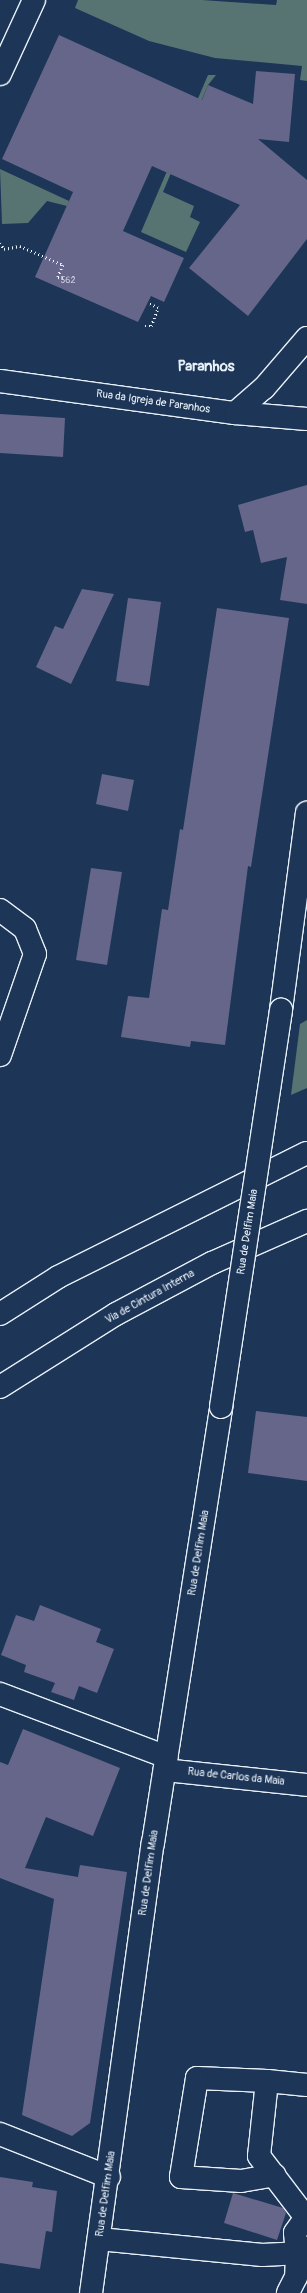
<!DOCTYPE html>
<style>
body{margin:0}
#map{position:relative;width:307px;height:2293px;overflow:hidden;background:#1d3557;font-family:Pangolin,sans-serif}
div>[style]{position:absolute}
.green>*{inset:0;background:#577472}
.building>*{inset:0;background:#65668a}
.path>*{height:2.5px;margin-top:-1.25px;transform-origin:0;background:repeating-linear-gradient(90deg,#e8f1f8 0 1px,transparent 0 4px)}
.roads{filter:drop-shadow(1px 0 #e8f1f8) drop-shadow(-1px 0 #e8f1f8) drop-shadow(0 1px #e8f1f8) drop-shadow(0 -1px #e8f1f8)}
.minor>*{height:22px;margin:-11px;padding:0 11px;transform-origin:11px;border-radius:11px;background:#1d3557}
.major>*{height:22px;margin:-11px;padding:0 11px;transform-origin:11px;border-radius:11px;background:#1d3557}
.highway>*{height:22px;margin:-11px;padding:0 11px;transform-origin:11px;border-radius:11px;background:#1d3557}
.bridges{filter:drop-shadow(1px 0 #e8f1f8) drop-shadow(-1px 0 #e8f1f8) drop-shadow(0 1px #e8f1f8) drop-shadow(0 -1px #e8f1f8)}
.minor-bridge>*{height:22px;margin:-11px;padding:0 11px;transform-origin:11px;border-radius:11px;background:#1d3557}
span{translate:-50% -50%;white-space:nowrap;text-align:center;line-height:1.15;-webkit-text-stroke:3.5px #1d3557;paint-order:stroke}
.number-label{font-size:9px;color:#c7cedc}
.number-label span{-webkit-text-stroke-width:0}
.street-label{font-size:11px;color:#e8f1f8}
.district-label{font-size:15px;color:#e8f1f8;font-weight:700}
</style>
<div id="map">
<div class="green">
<i style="clip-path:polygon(78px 0,202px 0,276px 5px,277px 0,307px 0,307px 81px,300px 80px,302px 66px,215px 58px,149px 41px,75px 8px)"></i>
<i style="clip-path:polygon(208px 75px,216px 75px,208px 85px,163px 192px,194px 206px,190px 217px,200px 222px,186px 252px,141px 232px)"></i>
<i style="clip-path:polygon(0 169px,69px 201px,67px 206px,47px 201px,28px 223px,2px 224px)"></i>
<i style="clip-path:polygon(307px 1020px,307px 1088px,291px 1095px,300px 1024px)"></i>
</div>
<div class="building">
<i style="clip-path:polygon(59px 35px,202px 100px,208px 85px,253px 104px,256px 71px,295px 74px,289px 142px,258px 139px,307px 180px,307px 239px,248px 316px,189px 268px,240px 205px,152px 166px,123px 231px,184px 258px,164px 302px,151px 296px,138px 322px,35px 277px,73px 192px,2px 159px)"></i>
<i style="clip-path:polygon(0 414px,65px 418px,63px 457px,0 453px)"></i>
<i style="clip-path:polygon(307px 485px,307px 604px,280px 600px,287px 557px,261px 563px,253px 530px,245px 532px,238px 505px)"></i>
<i style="clip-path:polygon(82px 589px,114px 594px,71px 684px,36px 667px,55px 626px,63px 629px)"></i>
<i style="clip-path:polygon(128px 598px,161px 602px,149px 686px,116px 681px)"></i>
<i style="clip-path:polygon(217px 608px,289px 618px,251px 867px,248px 866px,225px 1045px,191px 1041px,190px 1047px,121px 1037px,128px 996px,149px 998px,162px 909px,168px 910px,180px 829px,183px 830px)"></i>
<i style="clip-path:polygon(102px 774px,134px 780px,128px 811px,96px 804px)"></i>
<i style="clip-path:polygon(91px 868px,122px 872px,107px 965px,76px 960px)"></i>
<i style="clip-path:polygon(256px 1411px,307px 1417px,307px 1481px,248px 1473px)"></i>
<i style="clip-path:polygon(40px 1605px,101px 1629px,96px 1642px,114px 1649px,97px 1693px,79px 1686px,74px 1700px,51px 1692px,55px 1683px,24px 1672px,26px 1665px,1px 1655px,16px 1615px,34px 1621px)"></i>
<i style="clip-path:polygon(23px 1729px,120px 1768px,93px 1836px,46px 1817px,25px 1868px,78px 1877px,80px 1865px,127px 1872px,90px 2123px,72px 2136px,22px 2115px,54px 1899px,0 1878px,0 1762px,8px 1765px)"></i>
<i style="clip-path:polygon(0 2177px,33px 2182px,32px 2187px,57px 2191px,52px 2232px,46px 2231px,40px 2269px,0 2263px)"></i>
<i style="clip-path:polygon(233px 2193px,283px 2208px,286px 2213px,277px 2240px,224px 2223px)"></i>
</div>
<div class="path">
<i style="left:0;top:243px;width:7px;rotate:56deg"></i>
<i style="left:4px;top:249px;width:16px;rotate:-11deg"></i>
<i style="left:20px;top:246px;width:47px;rotate:23.8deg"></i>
<i style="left:63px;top:265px;width:13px;rotate:113deg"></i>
<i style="left:58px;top:277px;width:5px;rotate:11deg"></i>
<i style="left:145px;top:326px;width:6px"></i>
<i style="left:151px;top:326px;width:19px;rotate:-69deg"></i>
<i style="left:158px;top:308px;width:11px;rotate:-153deg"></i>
</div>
<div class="roads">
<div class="minor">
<i style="left:0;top:910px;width:31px;rotate:37deg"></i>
<i style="left:25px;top:929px;width:27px;rotate:68deg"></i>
<i style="left:35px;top:954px;width:107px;rotate:109.1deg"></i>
<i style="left:281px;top:1010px;width:199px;rotate:-82.5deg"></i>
<i style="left:0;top:1694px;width:178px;rotate:20.7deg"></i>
<i style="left:165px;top:1770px;width:143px;rotate:6deg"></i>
<i style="left:267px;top:2081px;width:70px;rotate:-177.5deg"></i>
<i style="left:197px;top:2078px;width:100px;rotate:99.2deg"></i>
<i style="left:181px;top:2177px;width:60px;rotate:3.8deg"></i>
<i style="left:241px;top:2181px;width:34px;rotate:-10deg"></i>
<i style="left:307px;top:2085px;width:40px;rotate:-174.3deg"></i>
<i style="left:267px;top:2081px;width:75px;rotate:96.1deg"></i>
<i style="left:259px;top:2156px;width:79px;rotate:52.7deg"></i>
<i style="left:0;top:2134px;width:117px;rotate:21.5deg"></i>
<i style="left:306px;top:2217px;width:19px;rotate:125deg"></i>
<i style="left:295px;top:2233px;width:20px;rotate:84deg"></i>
<i style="left:297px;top:2253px;width:11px;rotate:-27deg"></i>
<i style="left:99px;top:2239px;width:164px;rotate:5.6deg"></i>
<i style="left:262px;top:2255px;width:35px;rotate:-3deg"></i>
<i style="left:297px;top:2253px;width:24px;rotate:92deg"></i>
<i style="left:296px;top:2277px;width:18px;rotate:117deg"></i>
<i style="left:91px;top:2293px;width:454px;rotate:-82.2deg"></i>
<i style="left:153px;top:1843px;width:441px;rotate:-81.1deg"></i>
</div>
<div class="major">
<i style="left:0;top:74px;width:81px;rotate:-65.3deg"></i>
<i style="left:0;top:381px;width:237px;rotate:7.8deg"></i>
<i style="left:235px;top:413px;width:72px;rotate:4.8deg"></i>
<i style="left:235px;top:413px;width:38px;rotate:-41deg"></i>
<i style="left:264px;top:388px;width:66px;rotate:-49.3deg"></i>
</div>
<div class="highway">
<i style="left:0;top:1314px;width:69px;rotate:-32.5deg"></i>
<i style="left:58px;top:1277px;width:278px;rotate:-26.5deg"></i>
<i style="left:0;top:1387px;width:137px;rotate:-32.2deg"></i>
<i style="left:116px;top:1314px;width:109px;rotate:-28deg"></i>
<i style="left:212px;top:1263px;width:104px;rotate:-23.9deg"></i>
</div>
</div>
<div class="bridges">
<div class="minor-bridge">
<i style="left:221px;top:1407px;width:402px;rotate:-81.4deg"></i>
</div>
</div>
<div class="number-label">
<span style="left:68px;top:281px">562</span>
</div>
<div class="street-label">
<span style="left:153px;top:402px;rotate:8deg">Rua da Igreja de Paranhos</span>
<span style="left:248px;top:1232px;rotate:-81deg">Rua de Delfim Maia</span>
<span style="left:150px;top:1297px;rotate:-29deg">Via de Cintura Interna</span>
<span style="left:199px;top:1553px;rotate:-81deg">Rua de Delfim Maia</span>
<span style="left:236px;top:1777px;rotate:6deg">Rua de Carlos da Maia</span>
<span style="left:149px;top:1873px;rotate:-82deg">Rua de Delfim Maia</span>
<span style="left:106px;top:2194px;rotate:-82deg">Rua de Delfim Maia</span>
</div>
<div class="district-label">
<span style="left:206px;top:367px">Paranhos</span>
</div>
</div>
